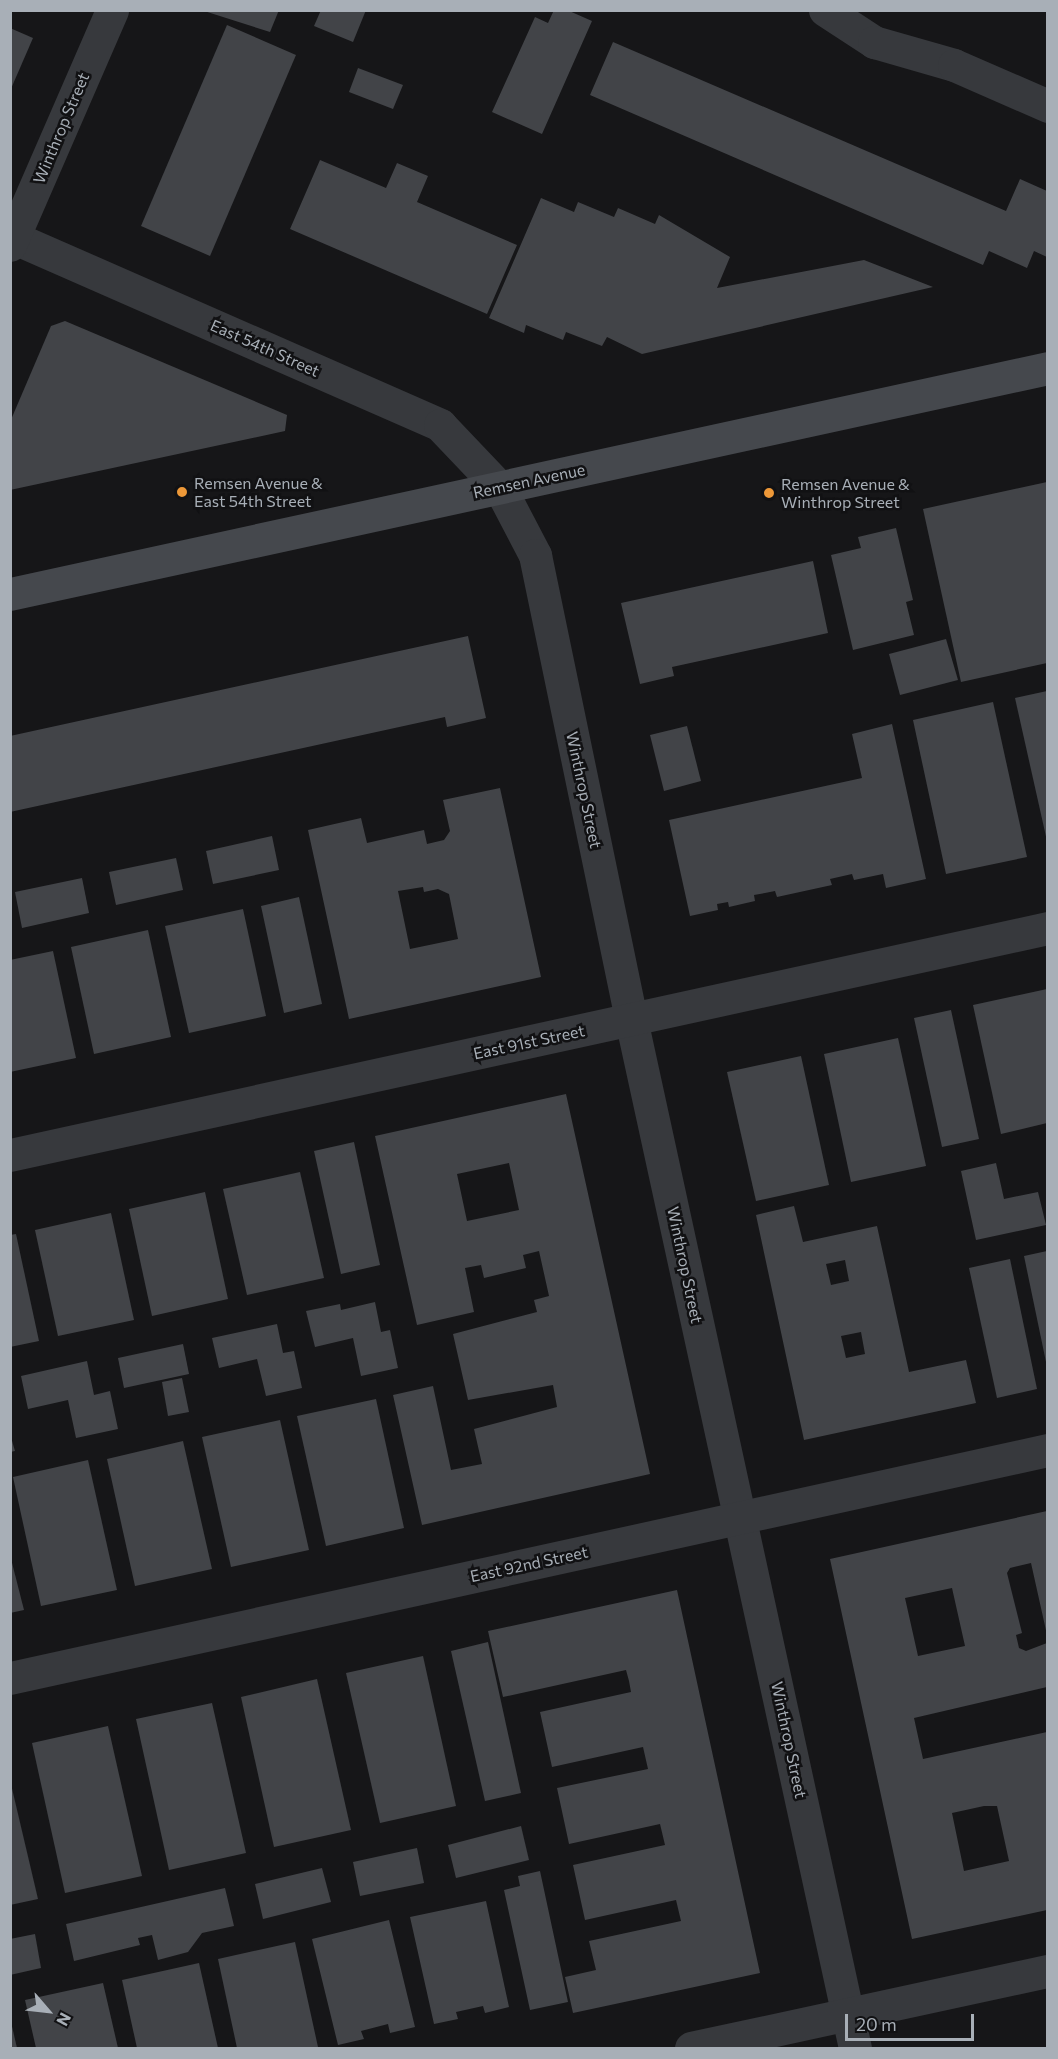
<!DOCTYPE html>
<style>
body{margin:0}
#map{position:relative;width:1058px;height:2059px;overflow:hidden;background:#161618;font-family:Commissioner,sans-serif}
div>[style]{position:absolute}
.building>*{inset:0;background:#424448}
.minor>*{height:33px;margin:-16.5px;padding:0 16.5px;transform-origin:16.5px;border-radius:16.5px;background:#37393d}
.secondary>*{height:33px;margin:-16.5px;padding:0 16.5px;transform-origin:16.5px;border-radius:16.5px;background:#45484d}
.dots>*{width:16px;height:16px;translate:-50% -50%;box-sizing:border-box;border:3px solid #111113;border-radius:50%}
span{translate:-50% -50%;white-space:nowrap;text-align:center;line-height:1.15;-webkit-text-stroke:5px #111113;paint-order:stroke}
.street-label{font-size:16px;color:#a8afb7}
.poi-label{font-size:16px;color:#a8afb7}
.left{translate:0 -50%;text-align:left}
.frame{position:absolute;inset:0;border:12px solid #a8afb7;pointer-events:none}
.north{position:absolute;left:18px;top:1981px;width:60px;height:60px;-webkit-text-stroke:4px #111113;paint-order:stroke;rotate:118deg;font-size:16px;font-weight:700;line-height:24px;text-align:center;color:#a8afb7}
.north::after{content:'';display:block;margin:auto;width:21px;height:27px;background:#a8afb7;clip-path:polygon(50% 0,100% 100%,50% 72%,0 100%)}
.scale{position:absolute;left:845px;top:2014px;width:129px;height:27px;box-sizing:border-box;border:3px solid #a8afb7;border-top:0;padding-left:8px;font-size:18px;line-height:21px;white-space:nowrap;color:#a8afb7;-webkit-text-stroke:4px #111113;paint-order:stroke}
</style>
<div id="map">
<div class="building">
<i style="clip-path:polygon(201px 10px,279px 10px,270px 32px)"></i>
<i style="clip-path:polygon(321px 10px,366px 10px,353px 42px,314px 26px)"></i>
<i style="clip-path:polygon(554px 10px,567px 10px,592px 21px,542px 134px,492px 112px,535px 17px,548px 23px)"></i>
<i style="clip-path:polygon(227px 25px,296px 55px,210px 256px,141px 226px)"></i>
<i style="clip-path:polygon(10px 28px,33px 38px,10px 91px)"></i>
<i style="clip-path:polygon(613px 42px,1006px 211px,1020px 179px,1047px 191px,1047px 257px,1034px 251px,1027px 268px,989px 251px,983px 265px,590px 95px)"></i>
<i style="clip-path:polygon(358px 68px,403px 85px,393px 109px,349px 92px)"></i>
<i style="clip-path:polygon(320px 160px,386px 188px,397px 163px,428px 176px,417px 202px,517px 245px,487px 314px,290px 229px)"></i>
<i style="clip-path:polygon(541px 198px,574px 212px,578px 202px,614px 217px,618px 208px,655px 224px,659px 215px,730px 257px,717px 288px,864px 260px,933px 287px,642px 354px,607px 337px,602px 346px,566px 332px,563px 340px,526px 325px,524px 333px,489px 318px)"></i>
<i style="clip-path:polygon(65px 321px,287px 415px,285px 431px,10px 490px,10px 422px,51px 326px)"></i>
<i style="clip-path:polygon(1047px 482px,1047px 663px,961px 682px,923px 509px)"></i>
<i style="clip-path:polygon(896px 528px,913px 600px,906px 602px,914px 635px,853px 650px,831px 555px,861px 548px,858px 537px)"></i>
<i style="clip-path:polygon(813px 561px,828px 633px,672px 667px,674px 676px,640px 684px,621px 603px)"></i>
<i style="clip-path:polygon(468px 636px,486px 718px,447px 727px,445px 717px,10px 812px,10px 736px)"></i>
<i style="clip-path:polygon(946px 639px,958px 680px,900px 695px,889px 654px)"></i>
<i style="clip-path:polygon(1047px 691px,1047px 841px,1015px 698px)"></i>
<i style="clip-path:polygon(993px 702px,1027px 857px,946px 874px,913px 720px)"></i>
<i style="clip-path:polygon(892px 724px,926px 879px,886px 888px,883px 874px,854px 880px,852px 874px,830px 879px,832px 885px,777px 897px,775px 891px,765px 893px,754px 895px,755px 901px,729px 907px,728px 902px,717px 904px,718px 910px,690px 916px,669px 820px,862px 778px,852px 734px)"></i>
<i style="clip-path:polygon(687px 726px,701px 781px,664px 791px,650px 735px)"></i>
<i style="clip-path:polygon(evenodd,500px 788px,541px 977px,349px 1019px,308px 830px,361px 818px,367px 843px,424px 830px,427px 844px,444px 840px,450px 831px,443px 800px,500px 788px,423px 887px,424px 892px,438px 889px,449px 894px,458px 939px,410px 949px,398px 891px,423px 887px)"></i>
<i style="clip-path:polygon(272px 836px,279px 870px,213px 884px,206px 851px)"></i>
<i style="clip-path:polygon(176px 858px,183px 890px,116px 905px,109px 872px)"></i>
<i style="clip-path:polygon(82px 878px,89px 913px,22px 928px,15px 892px)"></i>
<i style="clip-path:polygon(299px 897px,322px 1004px,284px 1013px,261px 906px)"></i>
<i style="clip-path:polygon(243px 909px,266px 1016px,189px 1033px,165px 926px)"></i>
<i style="clip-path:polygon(148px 930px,171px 1037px,94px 1054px,71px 947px)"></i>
<i style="clip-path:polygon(53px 951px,76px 1058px,10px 1072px,10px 960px)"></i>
<i style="clip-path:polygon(1047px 989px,1047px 1123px,1001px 1134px,973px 1005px)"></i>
<i style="clip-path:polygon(951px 1010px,979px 1139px,942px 1147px,914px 1018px)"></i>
<i style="clip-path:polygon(898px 1038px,926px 1166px,851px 1182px,824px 1054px)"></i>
<i style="clip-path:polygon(801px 1056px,829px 1185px,756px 1201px,727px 1072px)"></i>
<i style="clip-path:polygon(evenodd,566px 1094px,650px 1474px,422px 1525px,393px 1395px,433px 1386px,451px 1470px,482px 1464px,474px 1429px,557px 1407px,553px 1385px,468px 1400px,453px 1334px,537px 1312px,534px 1300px,549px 1296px,539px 1251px,523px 1255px,526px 1268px,484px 1278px,481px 1265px,465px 1268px,474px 1312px,417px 1325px,375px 1136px,566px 1094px,509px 1163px,519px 1210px,467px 1221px,457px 1174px,509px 1163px)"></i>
<i style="clip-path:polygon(354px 1142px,380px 1265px,341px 1274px,314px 1151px)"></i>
<i style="clip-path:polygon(996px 1163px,1004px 1199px,1038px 1192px,1046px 1225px,976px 1240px,961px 1171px)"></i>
<i style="clip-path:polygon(300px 1172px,324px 1278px,247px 1295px,223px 1189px)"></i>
<i style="clip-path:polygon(205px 1192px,228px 1299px,152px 1316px,129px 1209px)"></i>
<i style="clip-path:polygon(evenodd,794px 1206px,803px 1242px,877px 1226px,909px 1372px,966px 1360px,976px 1403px,804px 1440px,756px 1215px,794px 1206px,845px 1260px,849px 1281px,831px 1285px,826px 1264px,845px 1260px,794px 1206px,861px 1332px,865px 1354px,846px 1358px,841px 1336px,861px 1332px)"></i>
<i style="clip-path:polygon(111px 1213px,134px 1320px,58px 1336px,35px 1230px)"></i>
<i style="clip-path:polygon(16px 1234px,39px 1341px,10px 1347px,10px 1235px)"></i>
<i style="clip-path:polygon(1047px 1251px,1047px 1362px,1046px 1362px,1024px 1256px)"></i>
<i style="clip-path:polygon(1010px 1259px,1037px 1389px,997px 1398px,969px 1268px)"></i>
<i style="clip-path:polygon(375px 1302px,381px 1332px,390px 1330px,398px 1368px,361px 1376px,353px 1338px,315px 1347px,306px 1311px,340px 1304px,341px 1310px)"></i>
<i style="clip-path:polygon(277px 1324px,283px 1353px,294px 1351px,302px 1388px,266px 1396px,257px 1359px,219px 1368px,212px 1338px)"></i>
<i style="clip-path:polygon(183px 1344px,189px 1374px,124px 1388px,118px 1358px)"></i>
<i style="clip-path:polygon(87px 1361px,94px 1395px,110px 1391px,118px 1429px,76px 1438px,68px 1400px,28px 1409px,21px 1376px)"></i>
<i style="clip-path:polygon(182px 1378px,189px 1412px,168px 1416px,162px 1382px)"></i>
<i style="clip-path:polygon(376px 1399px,404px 1528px,326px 1546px,297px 1416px)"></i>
<i style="clip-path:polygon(280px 1420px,309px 1550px,231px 1567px,202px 1437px)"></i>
<i style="clip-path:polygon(10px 1434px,15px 1451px,10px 1452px)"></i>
<i style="clip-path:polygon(183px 1441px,212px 1569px,135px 1586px,107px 1459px)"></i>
<i style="clip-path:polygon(88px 1460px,117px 1590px,41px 1606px,13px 1477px)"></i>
<i style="clip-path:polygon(evenodd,1047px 1511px,1047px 1635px,1031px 1563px,1010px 1568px,1007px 1573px,1022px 1633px,1016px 1635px,1019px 1648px,1026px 1651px,1047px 1643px,1047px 1687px,914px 1718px,923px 1759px,1047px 1732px,1047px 1910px,912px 1939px,830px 1559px,1047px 1511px,952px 1588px,965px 1646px,918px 1656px,905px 1598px,952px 1588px,1047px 1511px,984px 1806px,997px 1806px,1009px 1861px,964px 1871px,952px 1813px,984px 1806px)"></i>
<i style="clip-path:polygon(10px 1555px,24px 1610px,10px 1613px)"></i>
<i style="clip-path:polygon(677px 1590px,760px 1973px,573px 2013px,565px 1977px,596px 1970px,589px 1941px,681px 1921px,676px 1900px,585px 1920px,573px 1865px,665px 1845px,660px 1824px,569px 1844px,557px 1788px,648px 1769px,643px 1747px,552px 1767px,540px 1712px,631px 1692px,629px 1681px,626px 1670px,503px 1697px,488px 1631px)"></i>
<i style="clip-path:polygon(488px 1642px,521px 1793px,485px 1801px,451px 1651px)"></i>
<i style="clip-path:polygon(423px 1656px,456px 1806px,380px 1823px,346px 1673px)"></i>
<i style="clip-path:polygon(317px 1679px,351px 1830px,274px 1847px,241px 1697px)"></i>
<i style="clip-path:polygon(212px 1703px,246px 1853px,169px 1870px,136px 1719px)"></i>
<i style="clip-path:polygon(108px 1726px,142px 1876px,65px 1893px,32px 1743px)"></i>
<i style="clip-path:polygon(10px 1780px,38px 1899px,10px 1905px)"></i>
<i style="clip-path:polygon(521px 1826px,529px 1860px,456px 1878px,448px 1845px)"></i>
<i style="clip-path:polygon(417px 1848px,424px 1883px,360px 1896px,353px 1862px)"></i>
<i style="clip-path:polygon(322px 1868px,331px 1902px,263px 1919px,255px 1884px)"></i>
<i style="clip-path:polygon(540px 1871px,568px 2002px,530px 2010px,504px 1890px,520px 1886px,518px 1876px)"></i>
<i style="clip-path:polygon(225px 1888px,234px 1926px,202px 1933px,188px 1952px,158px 1960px,152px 1935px,138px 1938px,140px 1945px,74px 1961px,66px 1924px)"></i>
<i style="clip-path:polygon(486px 1901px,509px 2007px,485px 2013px,483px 2006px,456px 2012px,458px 2019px,434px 2024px,410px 1917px)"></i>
<i style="clip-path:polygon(389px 1920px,415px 2027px,390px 2033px,388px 2024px,361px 2031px,364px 2039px,338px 2045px,312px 1939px)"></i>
<i style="clip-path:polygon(35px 1934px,41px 1968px,10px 1975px,10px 1939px)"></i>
<i style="clip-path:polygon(295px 1942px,318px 2047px,237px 2048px,218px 1959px)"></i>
<i style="clip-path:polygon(199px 1963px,218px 2048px,137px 2048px,122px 1980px)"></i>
<i style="clip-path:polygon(103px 1983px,118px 2048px,36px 2048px,25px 2000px)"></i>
<i style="clip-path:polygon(10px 2022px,11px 2022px,17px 2048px,10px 2048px)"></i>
</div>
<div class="minor">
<i style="left:825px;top:10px;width:59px;rotate:33.1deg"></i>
<i style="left:874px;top:42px;width:83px;rotate:16deg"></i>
<i style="left:954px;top:65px;width:103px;rotate:23.6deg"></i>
<i style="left:10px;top:236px;width:470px;rotate:23.7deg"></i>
<i style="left:440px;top:425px;width:87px;rotate:46.4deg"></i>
<i style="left:500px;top:488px;width:76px;rotate:62.4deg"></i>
<i style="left:535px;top:555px;width:474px;rotate:78.3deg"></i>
<i style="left:631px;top:1019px;width:1053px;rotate:77.72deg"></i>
<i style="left:10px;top:245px;width:256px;rotate:-66.5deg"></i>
<i style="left:10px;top:1155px;width:1063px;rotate:-12.34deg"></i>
<i style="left:10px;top:1678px;width:1063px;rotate:-12.39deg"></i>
<i style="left:691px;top:2048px;width:365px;rotate:-12.2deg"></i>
</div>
<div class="secondary">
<i style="left:10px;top:594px;width:1062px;rotate:-12.28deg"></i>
</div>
<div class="dots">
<i style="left:182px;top:492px;background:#ed9838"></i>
<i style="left:769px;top:493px;background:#ed9838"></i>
</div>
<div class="street-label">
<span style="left:61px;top:128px;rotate:-67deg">Winthrop Street</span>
<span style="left:265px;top:348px;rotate:24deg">East 54th Street</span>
<span style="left:529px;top:481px;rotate:-12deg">Remsen Avenue</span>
<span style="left:584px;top:790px;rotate:78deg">Winthrop Street</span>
<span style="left:529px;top:1042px;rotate:-12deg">East 91st Street</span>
<span style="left:685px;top:1265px;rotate:78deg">Winthrop Street</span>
<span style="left:529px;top:1564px;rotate:-12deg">East 92nd Street</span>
<span style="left:789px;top:1740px;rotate:78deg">Winthrop Street</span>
</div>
<div class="poi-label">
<span class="left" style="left:194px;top:492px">Remsen Avenue &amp;<br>East 54th Street</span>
<span class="left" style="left:781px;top:493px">Remsen Avenue &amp;<br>Winthrop Street</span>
</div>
<div class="frame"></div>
<div class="north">N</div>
<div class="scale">20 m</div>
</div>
